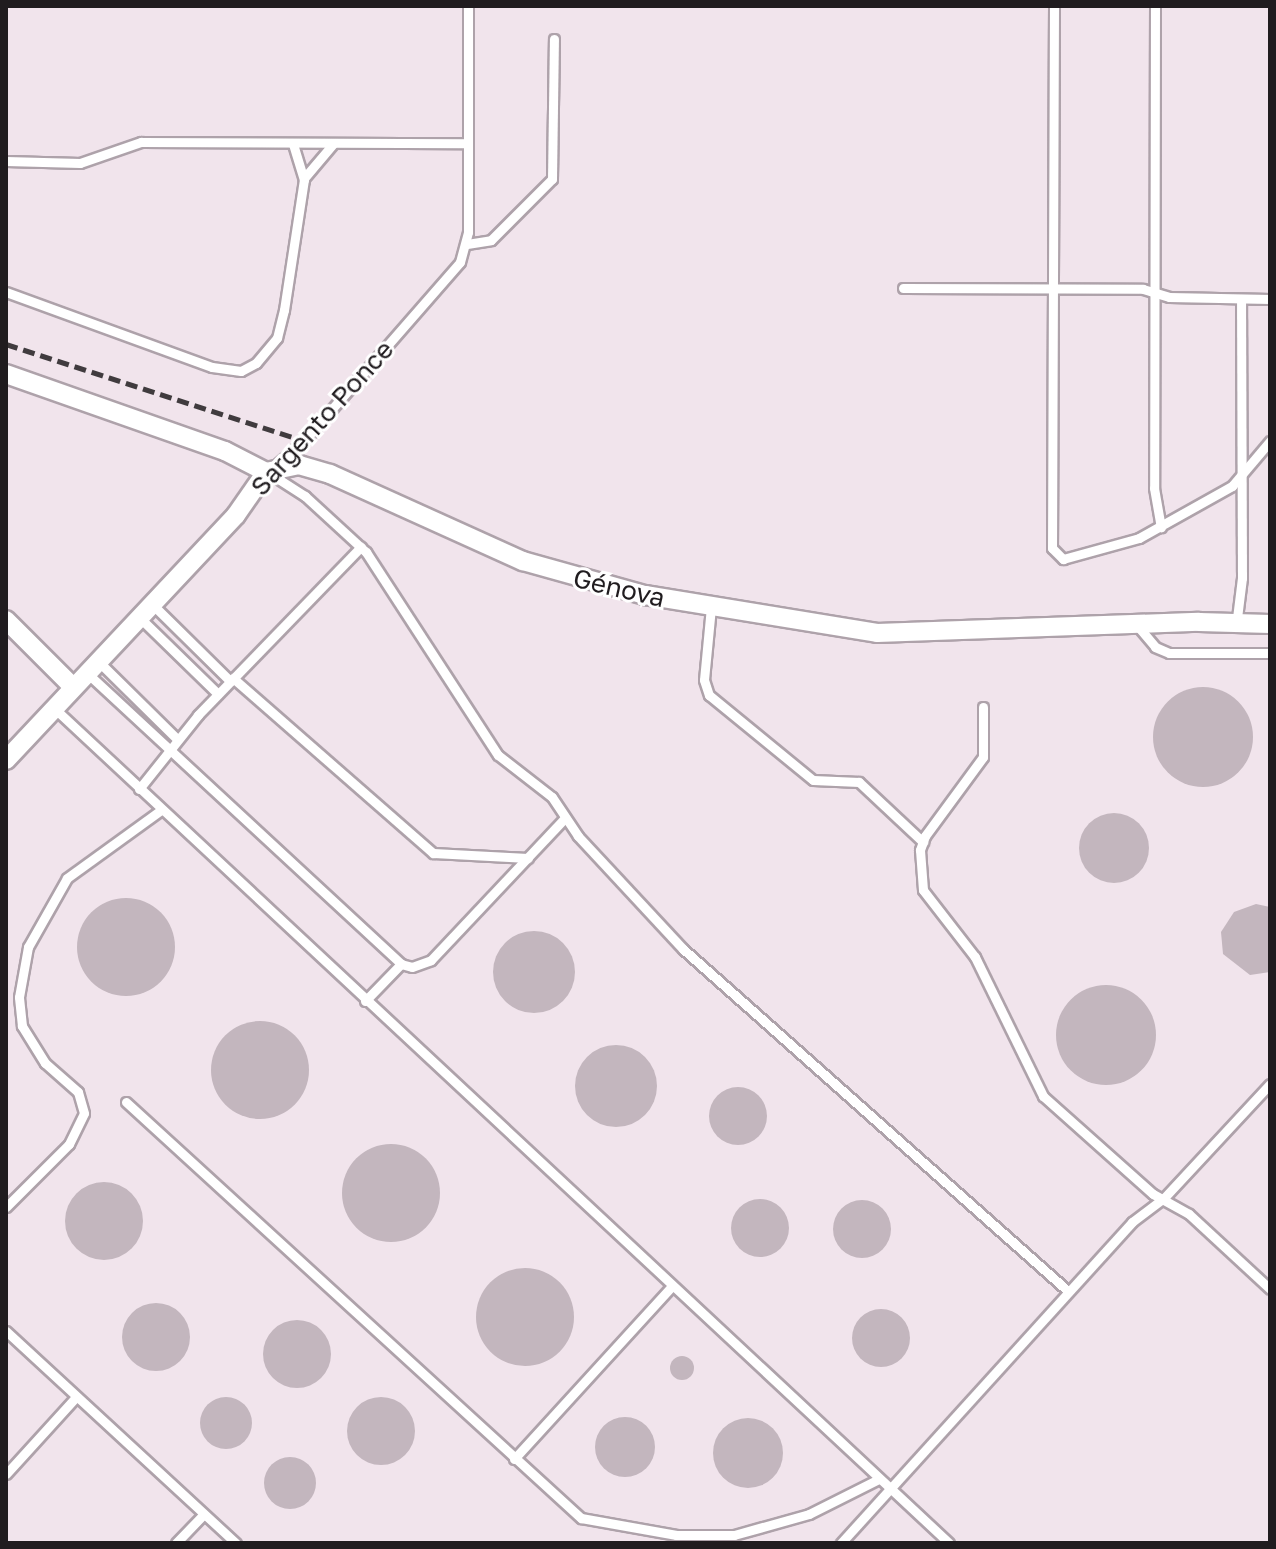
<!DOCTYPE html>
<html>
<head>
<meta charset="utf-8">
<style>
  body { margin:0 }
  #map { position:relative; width:1276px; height:1549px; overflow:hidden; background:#f1e4ec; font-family:"Golos Text",sans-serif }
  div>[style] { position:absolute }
  .building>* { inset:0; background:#c3b6be }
  .round { border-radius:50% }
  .roads { filter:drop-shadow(2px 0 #aea2aa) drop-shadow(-2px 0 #aea2aa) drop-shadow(0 2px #aea2aa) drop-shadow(0 -2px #aea2aa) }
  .service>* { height:9px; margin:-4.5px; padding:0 4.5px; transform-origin:4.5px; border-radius:4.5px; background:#fff }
  .minor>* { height:18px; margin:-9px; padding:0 9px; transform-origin:9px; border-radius:9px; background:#fff }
  .rail>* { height:5px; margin-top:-2.5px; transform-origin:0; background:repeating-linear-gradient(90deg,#403b3e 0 12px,transparent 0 18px) }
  span { translate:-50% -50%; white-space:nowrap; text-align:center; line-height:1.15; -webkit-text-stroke:6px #fff; paint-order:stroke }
  .street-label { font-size:26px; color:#201c1f }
  .frame { position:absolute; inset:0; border:8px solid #201c1f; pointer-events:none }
</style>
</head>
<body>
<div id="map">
  <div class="building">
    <div class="round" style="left:1153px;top:687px;width:100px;height:100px"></div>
    <div class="round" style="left:1079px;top:813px;width:70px;height:70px"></div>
    <div class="round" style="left:77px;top:898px;width:98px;height:98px"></div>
    <div style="clip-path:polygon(1256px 904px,1270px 907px,1270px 972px,1250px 975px,1223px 954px,1221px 932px,1234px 912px)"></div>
    <div class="round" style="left:493px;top:931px;width:82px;height:82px"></div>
    <div class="round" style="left:1056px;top:985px;width:100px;height:100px"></div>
    <div class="round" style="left:211px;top:1021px;width:98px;height:98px"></div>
    <div class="round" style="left:575px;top:1045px;width:82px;height:82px"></div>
    <div class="round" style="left:709px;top:1087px;width:58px;height:58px"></div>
    <div class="round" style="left:342px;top:1144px;width:98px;height:98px"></div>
    <div class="round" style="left:65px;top:1182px;width:78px;height:78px"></div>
    <div class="round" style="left:731px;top:1199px;width:58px;height:58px"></div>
    <div class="round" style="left:833px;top:1200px;width:58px;height:58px"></div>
    <div class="round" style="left:476px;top:1268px;width:98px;height:98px"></div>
    <div class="round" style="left:122px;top:1303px;width:68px;height:68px"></div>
    <div class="round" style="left:852px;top:1309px;width:58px;height:58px"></div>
    <div class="round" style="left:263px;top:1320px;width:68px;height:68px"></div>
    <div class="round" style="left:670px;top:1356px;width:24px;height:24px"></div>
    <div class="round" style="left:200px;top:1397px;width:52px;height:52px"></div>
    <div class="round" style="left:347px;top:1397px;width:68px;height:68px"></div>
    <div class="round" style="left:595px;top:1417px;width:60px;height:60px"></div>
    <div class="round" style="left:713px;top:1418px;width:70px;height:70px"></div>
    <div class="round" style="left:264px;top:1457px;width:52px;height:52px"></div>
  </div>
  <div class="roads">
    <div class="service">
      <div style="left:1054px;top:6px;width:542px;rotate:90.21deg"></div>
      <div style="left:1052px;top:548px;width:16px;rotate:45deg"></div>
      <div style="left:1063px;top:559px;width:79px;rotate:-15.4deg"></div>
      <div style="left:1139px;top:538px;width:107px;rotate:-29.2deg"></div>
      <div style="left:1232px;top:486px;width:59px;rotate:-49.8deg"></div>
      <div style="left:1155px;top:6px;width:482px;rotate:90.1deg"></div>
      <div style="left:1154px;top:488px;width:40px;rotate:80deg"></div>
      <div style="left:6px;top:161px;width:74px;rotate:1.5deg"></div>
      <div style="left:80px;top:163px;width:65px;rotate:-19deg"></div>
      <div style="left:141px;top:142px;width:327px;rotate:0.2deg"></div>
      <div style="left:305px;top:177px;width:43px;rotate:-49.7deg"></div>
      <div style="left:467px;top:244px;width:24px;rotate:-9deg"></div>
      <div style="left:491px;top:240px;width:86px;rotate:-45deg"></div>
      <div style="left:552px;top:179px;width:140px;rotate:-89.2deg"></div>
      <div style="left:903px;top:288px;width:240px;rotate:0.2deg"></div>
      <div style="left:1143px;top:289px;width:27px;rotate:17deg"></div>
      <div style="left:1169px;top:297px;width:101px;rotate:1.1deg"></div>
      <div style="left:6px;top:292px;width:219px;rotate:20deg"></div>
      <div style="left:212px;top:367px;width:29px;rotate:8deg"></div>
      <div style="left:241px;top:371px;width:17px;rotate:-28deg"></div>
      <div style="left:256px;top:363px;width:33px;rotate:-50deg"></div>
      <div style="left:277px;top:338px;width:29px;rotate:-76deg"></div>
      <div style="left:284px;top:310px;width:132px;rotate:-81.3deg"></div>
      <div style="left:304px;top:180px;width:38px;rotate:-107deg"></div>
      <div style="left:276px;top:465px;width:37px;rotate:-41deg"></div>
      <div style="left:304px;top:441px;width:237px;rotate:-48.9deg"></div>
      <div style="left:460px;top:262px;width:31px;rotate:-75deg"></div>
      <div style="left:468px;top:232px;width:226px;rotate:-90deg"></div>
      <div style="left:269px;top:473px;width:43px;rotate:32.6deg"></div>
      <div style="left:305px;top:496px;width:83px;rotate:42.6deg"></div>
      <div style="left:366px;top:552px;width:242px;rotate:57deg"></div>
      <div style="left:498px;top:755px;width:68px;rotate:37.9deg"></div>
      <div style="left:552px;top:797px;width:47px;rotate:56.3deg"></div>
      <div style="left:578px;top:836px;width:154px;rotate:47.1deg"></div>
      <div style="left:683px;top:949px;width:516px;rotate:41.62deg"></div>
      <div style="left:152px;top:604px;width:110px;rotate:44.6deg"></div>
      <div style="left:711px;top:607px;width:73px;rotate:95.5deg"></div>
      <div style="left:704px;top:680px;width:16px;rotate:72deg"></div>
      <div style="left:709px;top:695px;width:134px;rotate:39.3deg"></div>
      <div style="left:813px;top:780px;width:46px;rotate:2.5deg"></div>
      <div style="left:859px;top:782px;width:88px;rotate:43.2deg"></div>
      <div style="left:139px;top:617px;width:110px;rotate:44.3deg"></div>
      <div style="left:1136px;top:624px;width:30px;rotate:50deg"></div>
      <div style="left:1155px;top:647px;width:15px;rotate:23deg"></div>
      <div style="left:1169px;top:653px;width:101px"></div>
      <div style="left:1236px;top:626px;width:48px;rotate:-82.9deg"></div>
      <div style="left:1242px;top:578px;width:279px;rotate:-90.2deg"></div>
      <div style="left:98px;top:661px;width:111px;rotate:44.6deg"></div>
      <div style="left:87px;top:673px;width:428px;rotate:42.8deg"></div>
      <div style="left:401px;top:964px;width:11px;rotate:15deg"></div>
      <div style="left:412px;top:967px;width:20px;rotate:-20deg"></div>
      <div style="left:431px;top:960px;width:195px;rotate:-46.7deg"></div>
      <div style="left:233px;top:678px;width:266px;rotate:41.2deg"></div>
      <div style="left:433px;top:853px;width:95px;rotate:3deg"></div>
      <div style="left:983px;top:707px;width:50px;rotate:90deg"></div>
      <div style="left:983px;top:757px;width:98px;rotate:126.3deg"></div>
      <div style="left:925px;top:836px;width:15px;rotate:110deg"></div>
      <div style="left:920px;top:850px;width:40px;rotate:85.7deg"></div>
      <div style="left:923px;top:890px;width:85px;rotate:52.2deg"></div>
      <div style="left:975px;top:957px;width:155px;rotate:63.9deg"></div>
      <div style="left:1043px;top:1096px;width:147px;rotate:41.7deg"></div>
      <div style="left:1153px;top:1194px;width:41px;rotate:29.1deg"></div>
      <div style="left:1189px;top:1214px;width:110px;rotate:42.8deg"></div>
      <div style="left:54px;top:708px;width:1224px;rotate:43.01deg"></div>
      <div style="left:139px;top:789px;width:95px;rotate:-51.4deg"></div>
      <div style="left:198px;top:715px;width:234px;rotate:-45.9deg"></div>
      <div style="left:365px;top:1001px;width:52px;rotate:-45.8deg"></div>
      <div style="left:126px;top:1102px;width:617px;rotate:42.44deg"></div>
      <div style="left:581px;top:1518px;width:97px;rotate:10.1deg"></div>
      <div style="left:676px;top:1535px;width:58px"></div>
      <div style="left:734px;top:1535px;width:78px;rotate:-15.6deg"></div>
      <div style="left:809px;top:1514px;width:78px;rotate:-26.6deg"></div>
      <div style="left:6px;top:1207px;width:89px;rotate:-45deg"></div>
      <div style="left:69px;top:1144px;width:34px;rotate:-64deg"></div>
      <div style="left:84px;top:1113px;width:22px;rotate:-106deg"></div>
      <div style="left:78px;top:1092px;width:44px;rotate:-138.7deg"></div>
      <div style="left:45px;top:1063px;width:44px;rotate:-121.9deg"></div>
      <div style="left:22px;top:1026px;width:29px;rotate:-96deg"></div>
      <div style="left:19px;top:997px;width:51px;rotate:-79.8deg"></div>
      <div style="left:28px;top:947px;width:79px;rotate:-60.5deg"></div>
      <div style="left:67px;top:878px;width:116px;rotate:-35.9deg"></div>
      <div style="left:6px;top:1331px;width:313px;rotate:42.7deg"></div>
      <div style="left:514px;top:1459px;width:234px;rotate:-47.6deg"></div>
      <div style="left:6px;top:1474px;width:104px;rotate:-47.7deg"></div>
      <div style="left:176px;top:1543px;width:40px;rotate:-46deg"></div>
      <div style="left:841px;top:1543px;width:433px;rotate:-47.8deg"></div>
      <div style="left:1132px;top:1222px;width:39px;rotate:-37deg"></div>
      <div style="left:1163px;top:1199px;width:157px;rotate:-47.1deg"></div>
    </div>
    <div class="minor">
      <div style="left:6px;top:374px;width:232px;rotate:19.4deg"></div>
      <div style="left:225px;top:451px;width:46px;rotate:27.1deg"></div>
      <div style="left:266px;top:472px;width:34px;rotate:-12deg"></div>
      <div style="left:299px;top:465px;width:32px;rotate:16deg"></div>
      <div style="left:330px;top:474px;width:212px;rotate:24.3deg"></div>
      <div style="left:523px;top:561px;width:127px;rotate:15.6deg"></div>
      <div style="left:645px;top:595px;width:235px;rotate:9.3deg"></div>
      <div style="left:877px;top:633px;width:322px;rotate:-2deg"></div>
      <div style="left:1199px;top:622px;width:71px;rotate:1.6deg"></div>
      <div style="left:6px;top:620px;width:95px;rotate:45deg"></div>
      <div style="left:6px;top:760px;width:336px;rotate:-46.8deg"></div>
      <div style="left:236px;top:515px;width:52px;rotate:-55.1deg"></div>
    </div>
  </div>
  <div class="rail">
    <div style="left:6px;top:344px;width:313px;rotate:18deg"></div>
  </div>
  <div class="street-label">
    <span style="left:322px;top:418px;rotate:-48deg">Sargento Ponce</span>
    <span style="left:619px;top:588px;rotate:13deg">Génova</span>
  </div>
  <div class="frame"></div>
</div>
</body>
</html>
